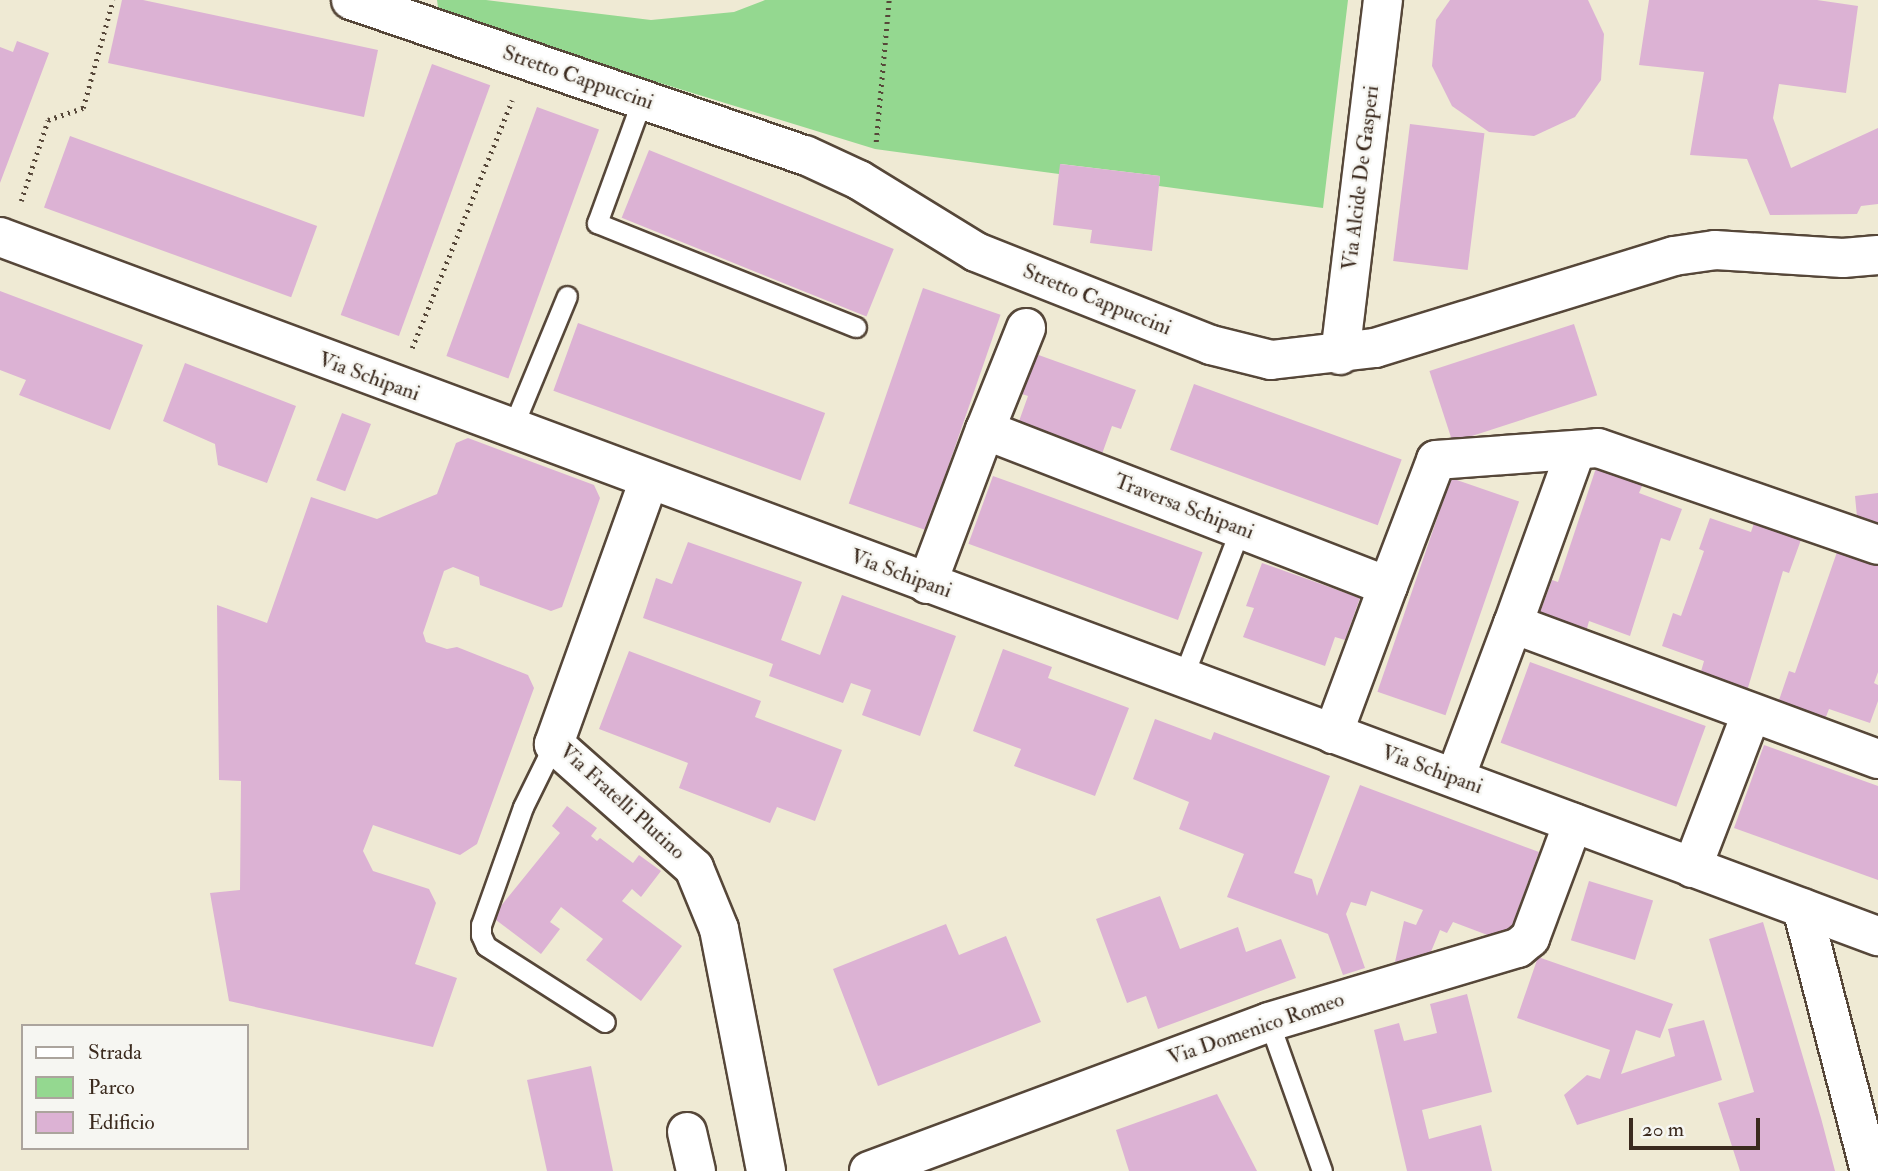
<!DOCTYPE html>
<html>
<head>
<meta charset="utf-8">
<style>
  body { margin:0 }
  #map { position:relative; width:1878px; height:1171px; overflow:hidden; background:#efead4; font-family:"IM FELL Double Pica",serif }
  div>[style] { position:absolute }
  .green>* { inset:0; background:#94d890 }
  .building>* { inset:0; background:#dcb2d4; transform-origin:0 0 }
  .path>* { height:4.5px; margin-top:-2.25px; transform-origin:0; background:repeating-linear-gradient(90deg,#564739 0 2px,transparent 0 7px) }
  .roads { filter:drop-shadow(2px 0 #564739) drop-shadow(-2px 0 #564739) drop-shadow(0 2px #564739) drop-shadow(0 -2px #564739) }
  .service>* { height:19px; margin:-9.5px; padding:0 9.5px; transform-origin:9.5px; border-radius:9.5px; background:#fff }
  .minor>* { height:38px; margin:-19px; padding:0 19px; transform-origin:19px; border-radius:19px; background:#fff }
  span { translate:-50% -50%; white-space:nowrap; text-align:center; line-height:1.15; -webkit-text-stroke:5px #f6f6f2; paint-order:stroke }
  .street-label { font-size:21px; color:#3b2a1e }
  .legend { position:absolute; left:21px; top:1024px; width:228px; height:126px; box-sizing:border-box; background:#f6f6f2; border:2px solid #aba49d; margin:0; padding:9px 12px; list-style:none; font-size:21px; color:#3b2a1e }
  .legend li { display:flex; align-items:center; gap:14px; height:35px }
  .legend b { width:35px; border:2px solid #aba49d }
  .scale { position:absolute; left:1629px; top:1118px; width:131px; height:32px; box-sizing:border-box; border:4px solid #3b2a1e; border-top:0; padding-left:9px; font-size:21px; line-height:24px; white-space:nowrap; color:#3b2a1e; -webkit-text-stroke:5px #f6f6f2; paint-order:stroke }
</style>
</head>
<body>
<div id="map">
  <div class="green">
    <div style="clip-path:polygon(437px 0,486px 0,651px 20px,734px 12px,765px 0,1348px 0,1323px 208px,1159px 186px,1160px 176px,1061px 164px,1059px 174px,875px 149px,439px 15px)"></div>
  </div>
  <div class="building">
    <div style="clip-path:polygon(122px 0,143px 0,378px 50px,364px 117px,108px 63px)"></div>
    <div style="clip-path:polygon(1450px 0,1588px 0,1604px 34px,1601px 80px,1575px 117px,1534px 136px,1489px 132px,1452px 106px,1432px 66px,1436px 20px)"></div>
    <div style="clip-path:polygon(1649px 0,1817px 0,1858px 6px,1846px 93px,1779px 84px,1773px 118px,1791px 168px,1878px 128px,1878px 204px,1861px 206px,1857px 214px,1770px 215px,1747px 159px,1690px 155px,1704px 72px,1639px 65px)"></div>
    <div style="clip-path:polygon(17px 41px,49px 53px,0 183px,0 47px,13px 52px)"></div>
    <div style="left:432px;top:64px;width:62px;height:267px;rotate:20deg"></div>
    <div style="left:537px;top:107px;width:66px;height:265px;rotate:20deg"></div>
    <div style="left:1410px;top:124px;width:75px;height:138px;rotate:7deg"></div>
    <div style="left:70px;top:136px;width:263px;height:76px;rotate:20deg"></div>
    <div style="left:649px;top:150px;width:264px;height:73px;rotate:22deg"></div>
    <div style="clip-path:polygon(1060px 164px,1160px 176px,1152px 251px,1090px 243px,1092px 230px,1053px 225px)"></div>
    <div style="left:923px;top:288px;width:82px;height:228px;rotate:19deg"></div>
    <div style="clip-path:polygon(0 291px,143px 345px,110px 430px,19px 395px,26px 380px,0 370px)"></div>
    <div style="left:578px;top:323px;width:263px;height:72px;rotate:20deg"></div>
    <div style="left:1574px;top:324px;width:75px;height:152px;rotate:72deg"></div>
    <div style="clip-path:polygon(1033px 353px,1136px 390px,1121px 429px,1112px 426px,1102px 454px,1018px 424px,1028px 396px,1019px 393px)"></div>
    <div style="clip-path:polygon(185px 363px,296px 406px,267px 483px,218px 465px,215px 444px,163px 421px)"></div>
    <div style="left:1194px;top:384px;width:221px;height:70px;rotate:20deg"></div>
    <div style="left:342px;top:413px;width:31px;height:72px;rotate:21deg"></div>
    <div style="clip-path:polygon(468px 438px,594px 485px,600px 498px,562px 607px,551px 611px,480px 585px,479px 577px,453px 567px,444px 571px,423px 633px,426px 642px,447px 649px,457px 647px,528px 675px,534px 688px,477px 844px,460px 855px,373px 825px,363px 851px,373px 871px,429px 889px,436px 903px,415px 964px,457px 978px,433px 1047px,229px 1001px,210px 893px,240px 890px,241px 781px,219px 780px,217px 605px,267px 623px,311px 497px,377px 519px,437px 494px,456px 443px)"></div>
    <div style="clip-path:polygon(1598px 462px,1645px 479px,1639px 493px,1682px 509px,1670px 541px,1661px 538px,1630px 636px,1589px 621px,1586px 632px,1539px 615px,1552px 580px,1558px 582px)"></div>
    <div style="left:993px;top:476px;width:223px;height:72px;rotate:20deg"></div>
    <div style="left:1451px;top:478px;width:72px;height:226px;rotate:19deg"></div>
    <div style="clip-path:polygon(1878px 493px,1878px 534px,1858px 527px,1855px 496px)"></div>
    <div style="clip-path:polygon(1710px 518px,1751px 532px,1755px 520px,1802px 537px,1789px 573px,1783px 571px,1747px 691px,1700px 675px,1704px 661px,1662px 646px,1673px 613px,1681px 616px,1704px 551px,1699px 549px)"></div>
    <div style="clip-path:polygon(688px 542px,802px 582px,781px 640px,820px 655px,842px 595px,956px 636px,920px 736px,862px 715px,871px 690px,851px 683px,843px 703px,769px 676px,773px 664px,643px 618px,656px 578px,672px 584px)"></div>
    <div style="clip-path:polygon(1837px 552px,1878px 566px,1878px 672px,1874px 683px,1878px 685px,1878px 701px,1870px 723px,1829px 709px,1824px 722px,1777px 706px,1789px 671px,1795px 673px)"></div>
    <div style="clip-path:polygon(1262px 563px,1360px 598px,1345px 640px,1335px 637px,1325px 666px,1243px 637px,1254px 608px,1246px 606px)"></div>
    <div style="clip-path:polygon(1003px 649px,1052px 667px,1048px 678px,1129px 708px,1095px 796px,1014px 766px,1021px 749px,973px 731px)"></div>
    <div style="clip-path:polygon(629px 651px,761px 701px,755px 717px,842px 750px,815px 821px,777px 807px,770px 823px,679px 788px,688px 763px,599px 729px)"></div>
    <div style="left:1530px;top:662px;width:187px;height:86px;rotate:20deg"></div>
    <div style="clip-path:polygon(1155px 719px,1211px 740px,1214px 732px,1330px 776px,1294px 873px,1312px 879px,1317px 896px,1360px 785px,1539px 852px,1506px 942px,1453px 922px,1447px 933px,1440px 930px,1430px 954px,1395px 962px,1404px 921px,1416px 925px,1423px 910px,1371px 891px,1366px 906px,1351px 902px,1346px 914px,1365px 968px,1343px 975px,1328px 934px,1227px 897px,1244px 854px,1179px 829px,1189px 802px,1133px 779px)"></div>
    <div style="clip-path:polygon(1764px 745px,1878px 786px,1878px 880px,1734px 828px)"></div>
    <div style="clip-path:polygon(567px 806px,597px 828px,591px 836px,597px 841px,600px 838px,633px 863px,639px 855px,661px 871px,641px 897px,632px 889px,622px 901px,682px 946px,641px 1001px,586px 960px,603px 939px,561px 907px,550px 922px,560px 929px,541px 954px,492px 917px,560px 833px,552px 826px)"></div>
    <div style="left:1589px;top:881px;width:67px;height:62px;rotate:17deg"></div>
    <div style="clip-path:polygon(1160px 896px,1180px 949px,1238px 927px,1246px 952px,1281px 939px,1296px 978px,1158px 1029px,1146px 996px,1127px 1003px,1096px 919px)"></div>
    <div style="clip-path:polygon(1763px 922px,1821px 1118px,1835px 1171px,1740px 1171px,1718px 1103px,1754px 1092px,1709px 939px)"></div>
    <div style="clip-path:polygon(946px 924px,959px 955px,1006px 936px,1041px 1022px,878px 1086px,833px 969px)"></div>
    <div style="clip-path:polygon(1538px 957px,1673px 1004px,1660px 1038px,1636px 1030px,1621px 1074px,1675px 1056px,1668px 1029px,1704px 1020px,1722px 1080px,1577px 1125px,1564px 1095px,1587px 1075px,1600px 1079px,1610px 1050px,1517px 1018px)"></div>
    <div style="clip-path:polygon(1467px 994px,1492px 1092px,1422px 1110px,1429px 1139px,1481px 1125px,1492px 1171px,1407px 1171px,1374px 1030px,1399px 1023px,1404px 1041px,1437px 1033px,1430px 1004px)"></div>
    <div style="clip-path:polygon(591px 1066px,613px 1171px,547px 1171px,527px 1080px)"></div>
    <div style="clip-path:polygon(1217px 1094px,1257px 1171px,1129px 1171px,1116px 1130px)"></div>
  </div>
  <div class="path">
    <div style="left:876px;top:142px;width:143px;rotate:-84.8deg"></div>
    <div style="left:21px;top:201px;width:85px;rotate:-71.6deg"></div>
    <div style="left:48px;top:120px;width:37px;rotate:-19deg"></div>
    <div style="left:83px;top:108px;width:112px;rotate:-74.5deg"></div>
    <div style="left:412px;top:348px;width:267px;rotate:-68deg"></div>
  </div>
  <div class="roads">
    <div class="service">
      <div style="left:642px;top:100px;width:131px;rotate:110.1deg"></div>
      <div style="left:597px;top:223px;width:279px;rotate:21.9deg"></div>
      <div style="left:511px;top:431px;width:146px;rotate:-67.5deg"></div>
      <div style="left:1183px;top:677px;width:159px;rotate:-68.9deg"></div>
      <div style="left:554px;top:744px;width:70px;rotate:116.2deg"></div>
      <div style="left:523px;top:807px;width:125px;rotate:109.6deg"></div>
      <div style="left:481px;top:925px;width:10px;rotate:90deg"></div>
      <div style="left:481px;top:935px;width:12px;rotate:66deg"></div>
      <div style="left:486px;top:946px;width:141px;rotate:32.6deg"></div>
      <div style="left:1269px;top:1022px;width:158px;rotate:70.4deg"></div>
    </div>
    <div class="minor">
      <div style="left:351px;top:0;width:480px;rotate:18.9deg"></div>
      <div style="left:805px;top:155px;width:60px;rotate:24.8deg"></div>
      <div style="left:859px;top:180px;width:137px;rotate:31.6deg"></div>
      <div style="left:976px;top:252px;width:253px;rotate:21.6deg"></div>
      <div style="left:1211px;top:345px;width:62px;rotate:14deg"></div>
      <div style="left:1271px;top:360px;width:105px;rotate:-6.6deg"></div>
      <div style="left:1375px;top:348px;width:313px;rotate:-17.1deg"></div>
      <div style="left:1674px;top:256px;width:41px;rotate:-8.3deg"></div>
      <div style="left:1715px;top:250px;width:128px;rotate:3.6deg"></div>
      <div style="left:1843px;top:258px;width:35px;rotate:-5deg"></div>
      <div style="left:0;top:237px;width:2004px;rotate:20.42deg"></div>
      <div style="left:1340px;top:355px;width:358px;rotate:-83.1deg"></div>
      <div style="left:985px;top:430px;width:110px;rotate:-68.1deg"></div>
      <div style="left:649px;top:480px;width:281px;rotate:109.8deg"></div>
      <div style="left:554px;top:744px;width:187px;rotate:41.5deg"></div>
      <div style="left:694px;top:868px;width:66px;rotate:67.7deg"></div>
      <div style="left:719px;top:929px;width:247px;rotate:79deg"></div>
      <div style="left:927px;top:584px;width:165px;rotate:-69.4deg"></div>
      <div style="left:985px;top:430px;width:432px;rotate:21.2deg"></div>
      <div style="left:1388px;top:586px;width:158px;rotate:110.4deg"></div>
      <div style="left:1388px;top:586px;width:135px;rotate:-69.1deg"></div>
      <div style="left:1436px;top:460px;width:162px;rotate:-4.2deg"></div>
      <div style="left:1598px;top:448px;width:296px;rotate:19.1deg"></div>
      <div style="left:1513px;top:624px;width:185px;rotate:-70.1deg"></div>
      <div style="left:1455px;top:778px;width:165px;rotate:-69.4deg"></div>
      <div style="left:1513px;top:624px;width:389px;rotate:20.3deg"></div>
      <div style="left:1692px;top:868px;width:165px;rotate:-69deg"></div>
      <div style="left:1802px;top:908px;width:272px;rotate:75.5deg"></div>
      <div style="left:687px;top:1132px;width:40px;rotate:77deg"></div>
      <div style="left:869px;top:1171px;width:427px;rotate:-20.4deg"></div>
      <div style="left:1269px;top:1022px;width:260px;rotate:-16.6deg"></div>
      <div style="left:1518px;top:948px;width:16px;rotate:-40deg"></div>
      <div style="left:1530px;top:938px;width:123px;rotate:-69.5deg"></div>
    </div>
  </div>
  <div class="street-label">
    <span style="left:578px;top:78px;rotate:19deg">Stretto Cappuccini</span>
    <span style="left:1361px;top:178px;rotate:-83deg">Via Alcide De Gasperi</span>
    <span style="left:1097px;top:300px;rotate:22deg">Stretto Cappuccini</span>
    <span style="left:369px;top:377px;rotate:20deg">Via Schipani</span>
    <span style="left:1184px;top:507px;rotate:21deg">Traversa Schipani</span>
    <span style="left:901px;top:574px;rotate:20deg">Via Schipani</span>
    <span style="left:1432px;top:770px;rotate:20deg">Via Schipani</span>
    <span style="left:622px;top:802px;rotate:42deg">Via Fratelli Plutino</span>
    <span style="left:1256px;top:1029px;rotate:-19deg">Via Domenico Romeo</span>
  </div>
  <ul class="legend">
  <li><b style="height:9px;background:#fff"></b>Strada</li>
  <li><b style="height:19px;background:#94d890"></b>Parco</li>
  <li><b style="height:19px;background:#dcb2d4"></b>Edificio</li>
  </ul>
  <div class="scale">20 m</div>
</div>
</body>
</html>
